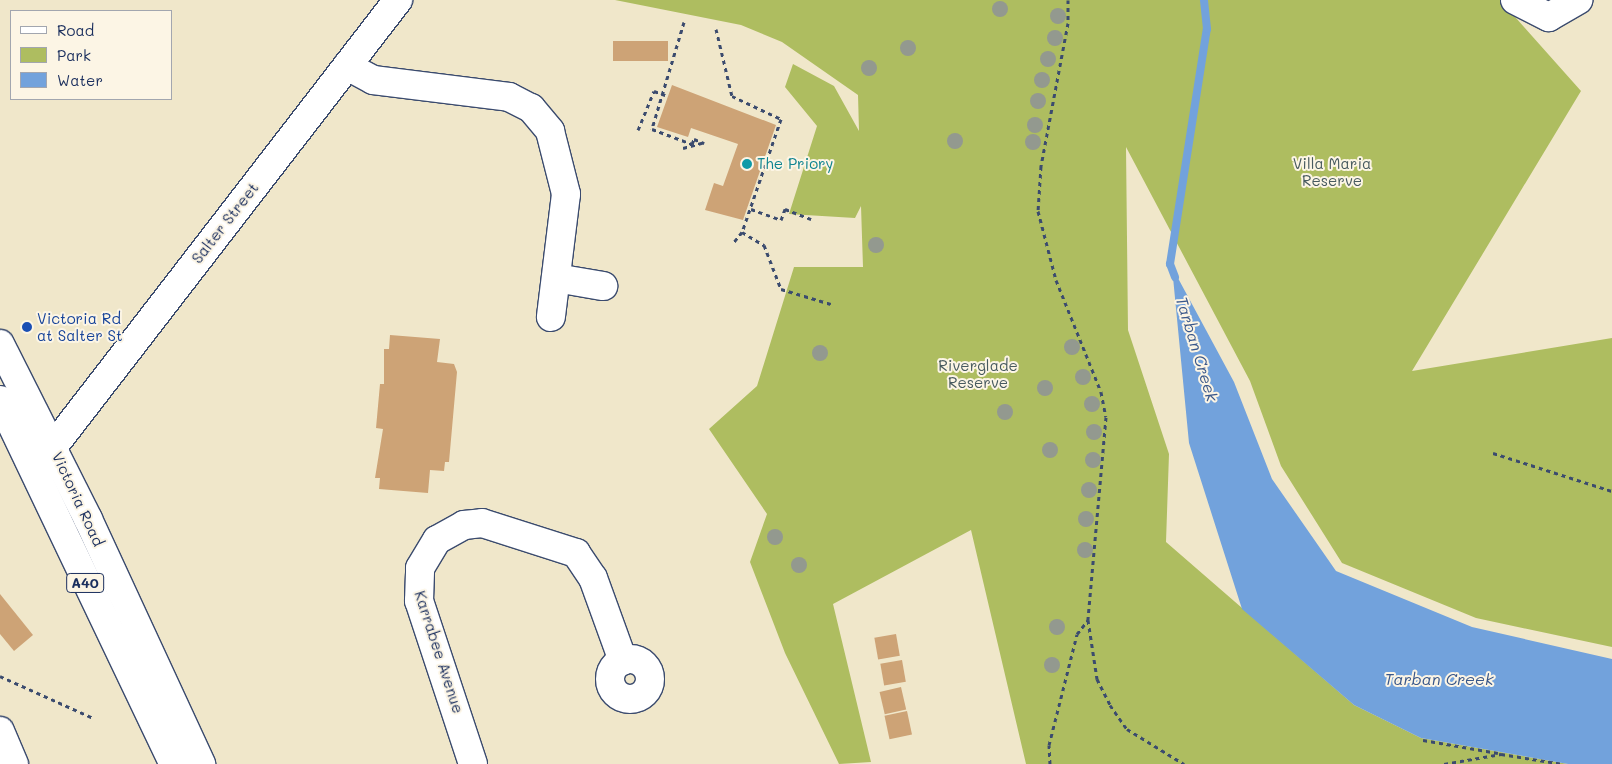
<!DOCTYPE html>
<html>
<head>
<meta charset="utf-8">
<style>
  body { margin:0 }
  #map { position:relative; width:1612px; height:764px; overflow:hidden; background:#f0e7ca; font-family:Mali,sans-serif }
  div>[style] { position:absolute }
  .green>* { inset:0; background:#aebd60 }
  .water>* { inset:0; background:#72a2dc }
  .stream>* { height:8px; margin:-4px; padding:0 4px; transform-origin:4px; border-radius:4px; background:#72a2dc }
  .building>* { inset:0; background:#cda376; transform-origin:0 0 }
  .path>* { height:3px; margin-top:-1.5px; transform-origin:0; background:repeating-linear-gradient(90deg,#3b4b6e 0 4px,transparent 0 8px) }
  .roads { filter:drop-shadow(1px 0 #3b4b6e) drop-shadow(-1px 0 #3b4b6e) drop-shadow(0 1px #3b4b6e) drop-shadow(0 -1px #3b4b6e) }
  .minor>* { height:28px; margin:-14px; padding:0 14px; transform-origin:14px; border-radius:14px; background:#fff }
  .minor>.ring { margin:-14px; padding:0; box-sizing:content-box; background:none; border:28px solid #fff; border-radius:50% }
  .highway>* { height:28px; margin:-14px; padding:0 14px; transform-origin:14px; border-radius:14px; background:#fff }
  .trees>* { width:16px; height:16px; margin:-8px; border-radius:50%; background:#93998f }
  .dots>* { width:14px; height:14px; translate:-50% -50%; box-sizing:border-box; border:2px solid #fcf5e5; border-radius:50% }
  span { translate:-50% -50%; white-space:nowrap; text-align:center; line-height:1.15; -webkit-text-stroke:4px #fcf5e5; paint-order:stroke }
  .shield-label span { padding:1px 4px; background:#fcf5e5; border:1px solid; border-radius:4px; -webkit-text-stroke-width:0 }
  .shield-label { font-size:14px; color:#1b2f5e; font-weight:700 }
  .park-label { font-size:15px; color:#475a5f }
  .culture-label { font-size:15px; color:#0d838f }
  .left { translate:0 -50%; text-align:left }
  .street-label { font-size:15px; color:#1b2f5e }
  .transit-label { font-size:15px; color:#164399 }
  .water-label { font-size:16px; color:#39578a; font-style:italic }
  .legend { position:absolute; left:10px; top:10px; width:162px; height:90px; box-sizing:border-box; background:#fcf5e5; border:1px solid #a2a6af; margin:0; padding:6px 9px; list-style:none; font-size:15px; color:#1b2f5e }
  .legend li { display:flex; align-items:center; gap:10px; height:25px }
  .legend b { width:25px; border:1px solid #a2a6af }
</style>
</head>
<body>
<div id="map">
  <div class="green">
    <div style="clip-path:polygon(615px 0,1500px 0,1581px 91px,1412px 371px,1612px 338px,1612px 647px,1476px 618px,1342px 563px,1281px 466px,1250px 381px,1126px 147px,1128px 330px,1169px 454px,1166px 542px,1354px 705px,1421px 738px,1568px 764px,1026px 764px,971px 530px,833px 604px,871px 762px,839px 764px,785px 653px,750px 562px,767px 514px,709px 429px,757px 386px,794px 267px,863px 267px,861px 206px,855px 218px,789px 214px,817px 126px,785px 87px,793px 64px,834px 86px,859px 131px,858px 95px,782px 42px,741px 25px)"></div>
  </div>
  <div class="water">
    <div style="clip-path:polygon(1172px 267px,1234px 382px,1272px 479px,1336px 571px,1472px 627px,1612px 659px,1612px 764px,1568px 764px,1421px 738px,1354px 705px,1242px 609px,1189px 443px)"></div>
  </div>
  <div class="stream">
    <div style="left:1175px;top:277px;width:14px;rotate:-111deg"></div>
    <div style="left:1170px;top:264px;width:238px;rotate:-81.1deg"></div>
    <div style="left:1207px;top:29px;width:29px;rotate:-96deg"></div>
  </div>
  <div class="building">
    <div style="left:613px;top:41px;width:55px;height:20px"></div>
    <div style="clip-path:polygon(672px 85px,776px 125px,743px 220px,705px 210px,714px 183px,723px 186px,738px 144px,691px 128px,688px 137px,657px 127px)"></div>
    <div style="clip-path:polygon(390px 335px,440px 339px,437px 362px,454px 364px,457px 372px,449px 462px,445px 462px,444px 471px,430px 470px,428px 493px,379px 489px,380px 478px,375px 478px,383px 429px,376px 428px,380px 384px,384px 384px,384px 349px,389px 349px)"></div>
    <div style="clip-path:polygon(0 594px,33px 635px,14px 651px,0 634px)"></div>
    <div style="left:896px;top:634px;width:22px;height:22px;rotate:80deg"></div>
    <div style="left:902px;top:660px;width:22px;height:22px;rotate:80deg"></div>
    <div style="left:901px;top:687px;width:23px;height:22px;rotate:77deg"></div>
    <div style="left:907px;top:711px;width:24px;height:23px;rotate:78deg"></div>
  </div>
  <div class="path">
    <div style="left:1068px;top:0;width:23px;rotate:90deg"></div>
    <div style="left:1068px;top:23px;width:146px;rotate:100.7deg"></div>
    <div style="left:1041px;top:166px;width:45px;rotate:93.8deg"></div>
    <div style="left:1038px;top:211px;width:71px;rotate:75.4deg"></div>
    <div style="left:1056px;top:280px;width:121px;rotate:68.1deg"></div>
    <div style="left:1101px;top:392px;width:25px;rotate:79deg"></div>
    <div style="left:1106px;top:417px;width:204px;rotate:95.1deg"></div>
    <div style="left:1088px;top:620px;width:60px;rotate:81.3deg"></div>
    <div style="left:1097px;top:679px;width:29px;rotate:63deg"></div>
    <div style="left:1110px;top:705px;width:29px;rotate:55deg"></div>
    <div style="left:1127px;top:729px;width:67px;rotate:31.6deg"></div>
    <div style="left:684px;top:22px;width:112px;rotate:106.7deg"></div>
    <div style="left:652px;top:129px;width:43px;rotate:20.6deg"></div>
    <div style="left:692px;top:144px;width:5px;rotate:-68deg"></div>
    <div style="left:694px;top:139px;width:11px;rotate:22deg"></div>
    <div style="left:716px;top:29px;width:69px;rotate:76.6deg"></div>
    <div style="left:732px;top:96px;width:54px;rotate:25.1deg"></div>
    <div style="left:781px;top:119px;width:120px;rotate:109deg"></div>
    <div style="left:742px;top:232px;width:13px;rotate:129deg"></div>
    <div style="left:638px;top:130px;width:42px;rotate:-67.7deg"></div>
    <div style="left:654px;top:91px;width:12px;rotate:20deg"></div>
    <div style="left:683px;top:148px;width:20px;rotate:-15deg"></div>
    <div style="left:751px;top:209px;width:32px;rotate:20deg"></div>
    <div style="left:781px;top:220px;width:12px;rotate:-70deg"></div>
    <div style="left:785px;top:209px;width:28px;rotate:21deg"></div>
    <div style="left:742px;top:232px;width:26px;rotate:31deg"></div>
    <div style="left:764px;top:245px;width:47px;rotate:68.9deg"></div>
    <div style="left:781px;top:289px;width:52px;rotate:16.7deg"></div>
    <div style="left:1493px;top:453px;width:125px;rotate:17.7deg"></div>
    <div style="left:0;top:676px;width:102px;rotate:24.3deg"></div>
    <div style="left:1423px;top:740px;width:76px;rotate:9.8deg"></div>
    <div style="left:1050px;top:764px;width:19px;rotate:-93deg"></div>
    <div style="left:1049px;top:745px;width:114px;rotate:-75.8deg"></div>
    <div style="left:1077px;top:634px;width:18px;rotate:-52deg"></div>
    <div style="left:1444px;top:764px;width:58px;rotate:-10deg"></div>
    <div style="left:1501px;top:754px;width:63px;rotate:9.2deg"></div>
  </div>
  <div class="roads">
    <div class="minor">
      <div style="left:1515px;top:0;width:38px;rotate:27deg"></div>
      <div style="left:1549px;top:17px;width:34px;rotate:-30deg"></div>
      <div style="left:347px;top:66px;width:30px;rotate:28deg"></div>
      <div style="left:373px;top:80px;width:137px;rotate:7.1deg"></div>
      <div style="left:509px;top:97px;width:25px;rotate:27deg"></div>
      <div style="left:531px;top:108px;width:30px;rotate:50deg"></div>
      <div style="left:550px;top:131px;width:65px;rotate:75.7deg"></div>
      <div style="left:566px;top:194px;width:124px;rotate:97deg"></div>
      <div style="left:556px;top:278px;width:48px;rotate:9.7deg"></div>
      <div style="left:53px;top:447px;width:565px;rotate:-52.34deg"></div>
      <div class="ring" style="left:610px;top:659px;width:12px;height:12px"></div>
      <div style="left:0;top:731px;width:36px;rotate:67deg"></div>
      <div style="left:473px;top:764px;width:172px;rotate:-108.3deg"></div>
      <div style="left:419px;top:601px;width:33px;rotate:-88deg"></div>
      <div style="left:420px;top:568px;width:33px;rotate:-59deg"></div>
      <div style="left:437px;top:540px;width:31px;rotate:-29deg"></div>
      <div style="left:464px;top:525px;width:18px;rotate:-6deg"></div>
      <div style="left:482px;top:523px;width:99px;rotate:17.7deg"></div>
      <div style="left:576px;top:553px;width:30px;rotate:56deg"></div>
      <div style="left:593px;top:578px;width:88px;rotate:70.1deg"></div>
    </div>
    <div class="highway">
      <div style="left:0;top:344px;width:196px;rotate:63.3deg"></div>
      <div style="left:88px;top:519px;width:270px;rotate:65.2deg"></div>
      <div style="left:0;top:400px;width:403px;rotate:64.5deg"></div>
    </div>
  </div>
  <div class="trees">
    <div style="left:1000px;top:9px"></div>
    <div style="left:1058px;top:16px"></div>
    <div style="left:1055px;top:38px"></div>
    <div style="left:908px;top:48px"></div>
    <div style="left:1048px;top:59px"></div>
    <div style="left:869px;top:68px"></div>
    <div style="left:1042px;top:80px"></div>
    <div style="left:1038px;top:101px"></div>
    <div style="left:1035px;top:125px"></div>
    <div style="left:955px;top:141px"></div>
    <div style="left:1033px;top:142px"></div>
    <div style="left:876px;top:245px"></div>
    <div style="left:1072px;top:347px"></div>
    <div style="left:820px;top:353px"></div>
    <div style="left:1083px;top:377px"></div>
    <div style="left:1045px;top:388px"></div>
    <div style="left:1092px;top:404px"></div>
    <div style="left:1005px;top:412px"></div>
    <div style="left:1094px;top:432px"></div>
    <div style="left:1050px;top:450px"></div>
    <div style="left:1093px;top:460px"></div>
    <div style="left:1089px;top:490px"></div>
    <div style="left:1086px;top:519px"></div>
    <div style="left:775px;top:537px"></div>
    <div style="left:1085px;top:550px"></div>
    <div style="left:799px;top:565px"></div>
    <div style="left:1057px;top:627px"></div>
    <div style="left:1052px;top:665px"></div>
  </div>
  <div class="dots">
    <div style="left:747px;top:164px;background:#0f9aa8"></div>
    <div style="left:27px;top:327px;background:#1a4fb4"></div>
  </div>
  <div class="shield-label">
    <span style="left:85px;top:583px">A40</span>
  </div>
  <div class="park-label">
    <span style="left:1332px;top:172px">Villa Maria<br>Reserve</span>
    <span style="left:978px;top:374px">Riverglade<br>Reserve</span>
  </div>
  <div class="culture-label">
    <span class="left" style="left:757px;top:164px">The Priory</span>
  </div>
  <div class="street-label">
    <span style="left:225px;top:223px;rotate:-52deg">Salter Street</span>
    <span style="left:78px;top:499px;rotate:65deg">Victoria Road</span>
    <span style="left:439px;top:652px;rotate:72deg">Karrabee Avenue</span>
  </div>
  <div class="transit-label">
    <span class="left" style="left:37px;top:327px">Victoria Rd<br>at Salter St</span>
  </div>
  <div class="water-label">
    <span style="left:1197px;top:349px;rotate:73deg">Tarban Creek</span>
    <span style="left:1439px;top:679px">Tarban Creek</span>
  </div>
  <ul class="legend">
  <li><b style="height:6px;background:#fff"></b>Road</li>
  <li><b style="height:14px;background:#aebd60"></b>Park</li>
  <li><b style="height:14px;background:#72a2dc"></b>Water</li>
  </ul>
</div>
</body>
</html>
